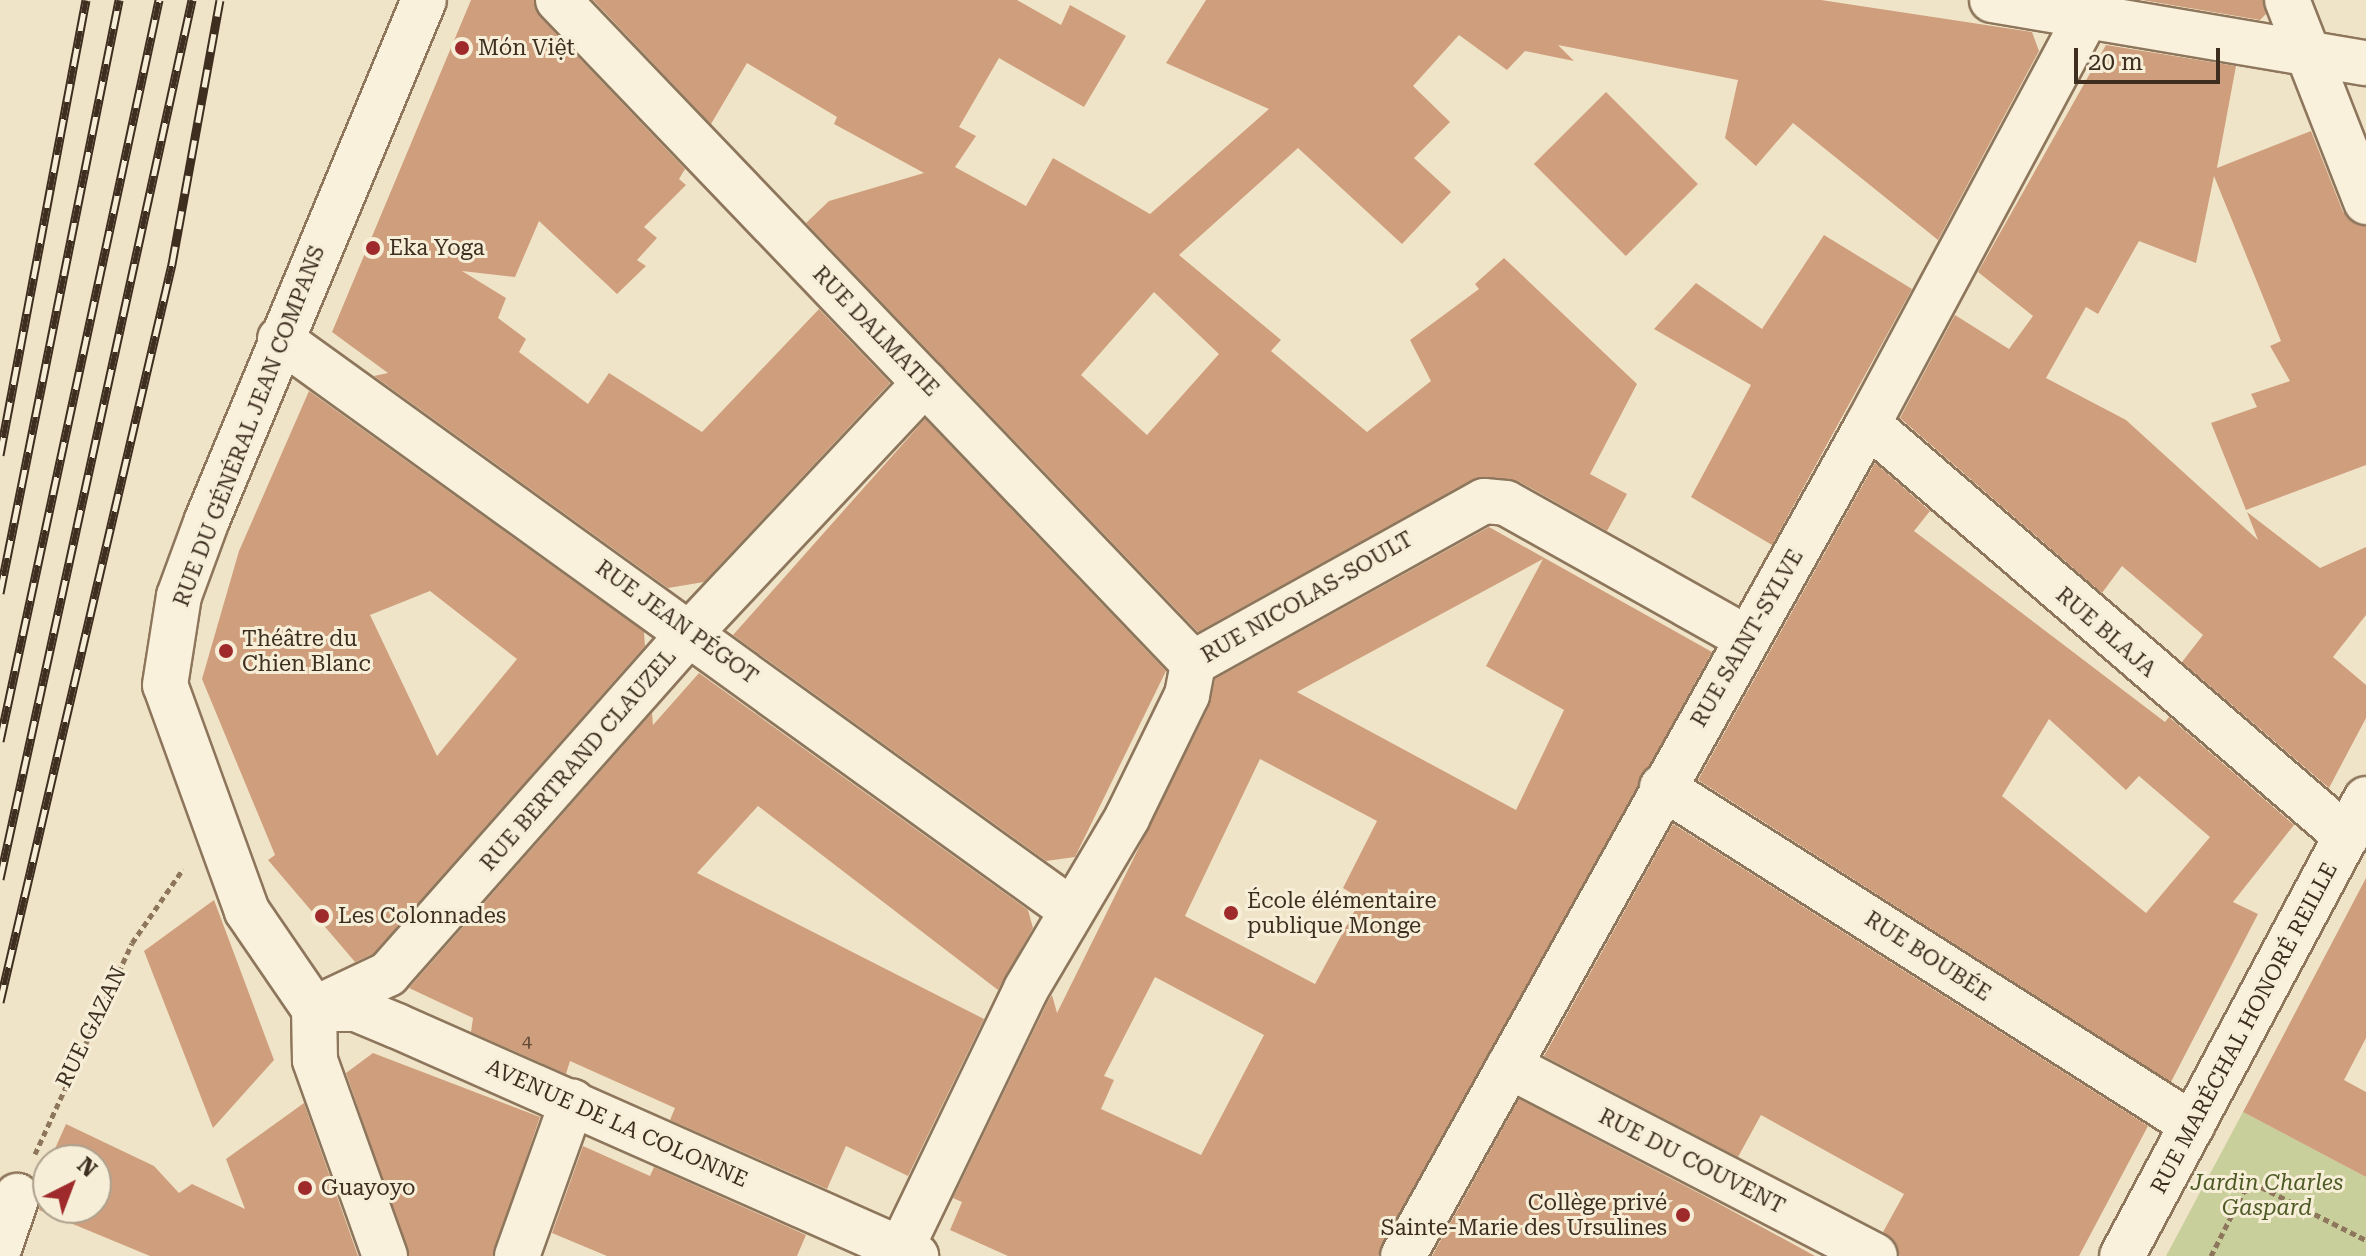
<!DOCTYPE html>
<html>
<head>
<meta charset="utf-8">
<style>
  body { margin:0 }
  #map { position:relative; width:2366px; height:1256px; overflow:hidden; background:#f0e4c8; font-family:"Roboto Serif",serif }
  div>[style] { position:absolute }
  .green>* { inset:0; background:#c9cf9b }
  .building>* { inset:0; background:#cf9f7d; transform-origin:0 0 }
  .path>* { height:5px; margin-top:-2.5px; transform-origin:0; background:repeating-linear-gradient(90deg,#8d765c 0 6px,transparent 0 10px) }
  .roads { filter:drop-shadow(2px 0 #8d765c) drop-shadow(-2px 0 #8d765c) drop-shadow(0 2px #8d765c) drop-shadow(0 -2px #8d765c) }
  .minor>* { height:44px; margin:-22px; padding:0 22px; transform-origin:22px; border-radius:22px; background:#faf1dc }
  .rail>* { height:9px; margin-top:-4.5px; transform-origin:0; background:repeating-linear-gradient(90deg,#f7eed8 0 18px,#3d2e20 0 36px); box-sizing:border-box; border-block:2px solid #3d2e20 }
  .dots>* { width:22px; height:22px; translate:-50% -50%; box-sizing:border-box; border:4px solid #f7eed8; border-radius:50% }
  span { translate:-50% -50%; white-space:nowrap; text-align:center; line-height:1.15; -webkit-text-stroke:6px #f7eed8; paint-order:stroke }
  .number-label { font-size:18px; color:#624a37 }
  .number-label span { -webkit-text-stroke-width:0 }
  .poi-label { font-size:22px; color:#3d2e20 }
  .left { translate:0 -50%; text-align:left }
  .right { translate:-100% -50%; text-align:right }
  .street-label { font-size:22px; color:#3d2e20 }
  .park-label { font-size:22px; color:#4d5a26; font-style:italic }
  .north { position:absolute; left:32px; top:1144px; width:80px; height:80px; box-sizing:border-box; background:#f7eed8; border:2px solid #ada18e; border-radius:50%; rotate:42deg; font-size:22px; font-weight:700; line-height:32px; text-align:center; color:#3d2e20 }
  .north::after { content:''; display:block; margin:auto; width:28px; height:36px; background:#9e2a2b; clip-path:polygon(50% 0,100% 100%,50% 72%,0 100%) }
  .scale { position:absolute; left:2074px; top:48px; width:146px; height:36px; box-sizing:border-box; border:4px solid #3d2e20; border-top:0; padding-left:10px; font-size:24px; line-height:28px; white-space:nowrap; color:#3d2e20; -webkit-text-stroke:6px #f7eed8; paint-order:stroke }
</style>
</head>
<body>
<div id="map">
  <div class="green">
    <div style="clip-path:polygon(2243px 1112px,2366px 1177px,2366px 1256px,2166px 1256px)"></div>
  </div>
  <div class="building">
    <div style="clip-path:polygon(471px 0,534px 0,540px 17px,685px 169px,679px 179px,686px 185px,644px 227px,657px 238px,637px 260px,646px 266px,617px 294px,539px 221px,515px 277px,462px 271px,506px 298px,498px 318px,526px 339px,519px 352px,588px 404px,609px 373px,702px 432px,819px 309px,890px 383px,704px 582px,668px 588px,374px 376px,388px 373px,332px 332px)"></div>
    <div style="clip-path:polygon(evenodd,593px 0,1017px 0,1061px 25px,1070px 5px,1126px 36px,1084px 107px,999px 58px,959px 127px,976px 136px,955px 167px,1026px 206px,1053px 158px,1150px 214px,1269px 109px,1166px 63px,1206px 0,1821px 0,2032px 32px,2039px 51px,1938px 240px,1793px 123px,1756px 166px,1725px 138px,1738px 80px,1558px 45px,1574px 61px,1525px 51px,1507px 70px,1459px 35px,1413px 86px,1450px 122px,1414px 158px,1451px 192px,1402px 244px,1298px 148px,1179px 255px,1281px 340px,1271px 351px,1367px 432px,1431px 381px,1410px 340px,1479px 289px,1475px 284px,1504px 258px,1637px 384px,1590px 474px,1627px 494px,1607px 531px,1518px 481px,1473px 479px,1198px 632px,806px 223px,829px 201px,924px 173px,834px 124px,837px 117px,747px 63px,711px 124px,593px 0,1154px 292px,1219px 354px,1147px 435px,1081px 375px,1154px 292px)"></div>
    <div style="clip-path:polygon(2142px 0,2263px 0,2266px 14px,2260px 20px)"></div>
    <div style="clip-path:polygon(2106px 45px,2236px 66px,2217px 168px,2311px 131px,2343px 212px,2366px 226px,2366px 465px,2246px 510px,2211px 423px,2257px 407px,2251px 394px,2290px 381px,2270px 346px,2281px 341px,2214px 176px,2196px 263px,2139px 241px,2098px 314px,2086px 307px,2046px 378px,2126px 420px,2258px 540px,2247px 512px,2320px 568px,2366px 547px,2366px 615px,2333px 657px,2366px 685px,2366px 718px,2329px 788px,2182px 662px,2203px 635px,2122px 566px,2102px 593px,1900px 418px,1955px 315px,2009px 349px,2033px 316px,1978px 272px)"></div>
    <div style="left:1606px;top:92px;width:130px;height:102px;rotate:45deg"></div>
    <div style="clip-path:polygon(1824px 235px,1912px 289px,1772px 545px,1691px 497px,1751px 385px,1654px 329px,1696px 283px,1762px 329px)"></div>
    <div style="clip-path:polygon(evenodd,309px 391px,644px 632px,645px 646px,373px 954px,355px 962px,268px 860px,275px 855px,202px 679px,239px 551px,309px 391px,430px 591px,517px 659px,437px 756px,370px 615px,430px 591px)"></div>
    <div style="clip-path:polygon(925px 419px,1166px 671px,1075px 857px,1046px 861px,733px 635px)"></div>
    <div style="clip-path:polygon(evenodd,1875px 463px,1930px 511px,1914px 531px,2165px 722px,2169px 717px,2294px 825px,2233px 902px,2258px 914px,2171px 1082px,1698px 780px,1875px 463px,2049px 719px,2126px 790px,2139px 776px,2210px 837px,2146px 913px,2002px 796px,2049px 719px)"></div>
    <div style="clip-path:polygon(evenodd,1489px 527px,1712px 652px,1378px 1256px,1008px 1256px,950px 1230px,962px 1202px,953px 1198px,1048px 1001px,1052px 995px,1057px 1013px,1209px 706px,1215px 679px,1489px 527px,1543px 559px,1486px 666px,1564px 710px,1516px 810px,1297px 692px,1543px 559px,1489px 527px,1260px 759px,1377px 821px,1343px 888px,1361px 899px,1315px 984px,1185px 916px,1260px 759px,1489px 527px,1155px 977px,1264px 1035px,1201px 1155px,1101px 1109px,1114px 1080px,1104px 1076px,1155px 977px)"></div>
    <div style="clip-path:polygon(699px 673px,1028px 910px,1033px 928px,998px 990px,758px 806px,697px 873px,984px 1019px,908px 1176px,846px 1146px,827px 1189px,670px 1120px,675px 1108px,637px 1091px,570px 1061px,566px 1074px,471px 1032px,473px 1018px,409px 988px,652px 713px,653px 725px)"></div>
    <div style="clip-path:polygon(1673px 824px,2148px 1126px,2079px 1256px,1900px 1256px,1883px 1232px,1904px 1194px,1761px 1115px,1738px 1157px,1544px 1056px)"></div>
    <div style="clip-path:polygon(2366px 878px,2366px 1038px,2344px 1080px,2366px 1092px,2366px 1177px,2243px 1112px)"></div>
    <div style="clip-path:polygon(214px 900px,274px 1060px,213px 1128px,144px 951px)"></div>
    <div style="clip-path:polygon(373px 1053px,540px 1117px,493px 1256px,409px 1256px,346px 1073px)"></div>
    <div style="clip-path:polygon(1519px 1099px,1714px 1201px,1815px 1256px,1432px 1256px)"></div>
    <div style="clip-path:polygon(304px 1103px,358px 1256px,150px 1256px,39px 1210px,48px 1165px,48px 1208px,96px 1208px,96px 1160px,50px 1160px,66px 1124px,154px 1166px,179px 1193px,192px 1184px,245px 1209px,226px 1159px)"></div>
    <div style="clip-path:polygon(583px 1146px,650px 1176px,654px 1167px,806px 1235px,797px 1256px,607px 1256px,552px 1233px)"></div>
  </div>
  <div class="path">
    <div style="left:35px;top:1154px;width:232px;rotate:-65.3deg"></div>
    <div style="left:132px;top:943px;width:90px;rotate:-55.4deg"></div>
    <div style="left:2211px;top:1256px;width:73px;rotate:-63.1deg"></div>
    <div style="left:2244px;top:1191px;width:17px;rotate:-13deg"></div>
    <div style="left:2261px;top:1187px;width:118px;rotate:26.8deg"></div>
  </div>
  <div class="roads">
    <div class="minor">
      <div style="left:558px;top:0;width:918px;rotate:46.24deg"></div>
      <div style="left:1992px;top:0;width:379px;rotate:9.6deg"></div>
      <div style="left:2287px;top:0;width:217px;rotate:68.6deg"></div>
      <div style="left:280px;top:339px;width:976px;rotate:35.82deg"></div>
      <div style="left:1868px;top:424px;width:632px;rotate:40.77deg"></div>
      <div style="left:1662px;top:787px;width:629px;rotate:32.48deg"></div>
      <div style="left:314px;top:1009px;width:82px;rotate:-25.3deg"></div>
      <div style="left:388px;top:974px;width:456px;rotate:-48.5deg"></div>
      <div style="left:690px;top:633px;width:343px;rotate:-46.8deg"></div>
      <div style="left:320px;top:1009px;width:36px"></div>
      <div style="left:356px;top:1009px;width:44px;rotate:22.5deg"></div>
      <div style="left:397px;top:1026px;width:568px;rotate:23.9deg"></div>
      <div style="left:1509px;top:1066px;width:412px;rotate:27.4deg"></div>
      <div style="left:0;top:1246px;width:53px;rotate:-71.2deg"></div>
      <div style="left:901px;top:1249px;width:288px;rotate:-64.3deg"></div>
      <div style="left:1026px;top:989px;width:199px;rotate:-59.4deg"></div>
      <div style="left:1127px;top:818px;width:137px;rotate:-64deg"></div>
      <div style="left:1187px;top:695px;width:33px;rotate:-79deg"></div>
      <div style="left:1193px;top:663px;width:333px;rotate:-29.1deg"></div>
      <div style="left:1484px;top:501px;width:22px;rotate:5deg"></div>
      <div style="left:1506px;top:503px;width:276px;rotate:29.3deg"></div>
      <div style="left:385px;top:1256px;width:208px;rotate:-109.7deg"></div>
      <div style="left:315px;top:1060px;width:51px;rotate:-91.1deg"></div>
      <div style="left:314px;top:1009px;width:119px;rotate:-124.4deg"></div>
      <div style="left:247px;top:911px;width:240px;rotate:-109.9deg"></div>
      <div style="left:165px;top:685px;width:90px;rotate:-81.1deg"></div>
      <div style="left:179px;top:596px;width:81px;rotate:-69.8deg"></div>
      <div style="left:207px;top:520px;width:563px;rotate:-67.35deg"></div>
      <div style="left:517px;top:1256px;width:164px;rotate:-70.3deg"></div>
      <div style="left:1403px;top:1256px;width:953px;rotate:-60.8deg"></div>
      <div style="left:1868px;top:424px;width:462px;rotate:-61.8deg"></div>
      <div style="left:2122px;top:1256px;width:518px;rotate:-61.9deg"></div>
    </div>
  </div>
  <div class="rail">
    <div style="left:0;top:455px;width:463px;rotate:-79.3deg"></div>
    <div style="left:0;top:593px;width:605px;rotate:-78.65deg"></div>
    <div style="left:0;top:741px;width:758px;rotate:-77.89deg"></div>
    <div style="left:0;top:879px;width:900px;rotate:-77.68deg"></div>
    <div style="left:0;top:1002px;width:758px;rotate:-76.88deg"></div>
    <div style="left:172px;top:264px;width:268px;rotate:-79.7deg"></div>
  </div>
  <div class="dots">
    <div style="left:462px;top:48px;background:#9e2a2b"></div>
    <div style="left:373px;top:248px;background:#9e2a2b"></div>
    <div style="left:226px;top:651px;background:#9e2a2b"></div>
    <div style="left:1231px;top:913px;background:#9e2a2b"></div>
    <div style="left:322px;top:916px;background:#9e2a2b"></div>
    <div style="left:305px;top:1188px;background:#9e2a2b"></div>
    <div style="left:1683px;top:1215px;background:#9e2a2b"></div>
  </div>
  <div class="number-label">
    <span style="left:527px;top:1041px">4</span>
  </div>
  <div class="poi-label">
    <span class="left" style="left:478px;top:48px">Món Việt</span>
    <span class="left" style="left:389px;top:248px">Eka Yoga</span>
    <span class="left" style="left:242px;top:651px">Théâtre du<br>Chien Blanc</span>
    <span class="left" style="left:1247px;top:913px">École élémentaire<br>publique Monge</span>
    <span class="left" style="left:338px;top:916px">Les Colonnades</span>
    <span class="left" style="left:321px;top:1188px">Guayoyo</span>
    <span class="right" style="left:1667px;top:1215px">Collège privé<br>Sainte-Marie des Ursulines</span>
  </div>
  <div class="street-label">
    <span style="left:876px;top:331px;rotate:46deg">RUE DALMATIE</span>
    <span style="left:249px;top:426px;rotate:-69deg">RUE DU GÉNÉRAL JEAN COMPANS</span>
    <span style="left:1307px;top:597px;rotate:-30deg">RUE NICOLAS-SOULT</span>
    <span style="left:677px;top:622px;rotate:36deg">RUE JEAN PÉGOT</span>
    <span style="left:2106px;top:632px;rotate:41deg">RUE BLAJA</span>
    <span style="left:1747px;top:638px;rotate:-60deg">RUE SAINT-SYLVE</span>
    <span style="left:578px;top:760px;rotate:-49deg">RUE BERTRAND CLAUZEL</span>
    <span style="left:1928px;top:956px;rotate:33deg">RUE BOUBÉE</span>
    <span style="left:91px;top:1027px;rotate:-64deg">RUE GAZAN</span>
    <span style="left:2244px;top:1028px;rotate:-62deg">RUE MARÉCHAL HONORÉ REILLE</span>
    <span style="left:617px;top:1123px;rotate:24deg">AVENUE DE LA COLONNE</span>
    <span style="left:1692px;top:1161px;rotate:27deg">RUE DU COUVENT</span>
  </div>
  <div class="park-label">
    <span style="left:2267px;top:1195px">Jardin Charles<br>Gaspard</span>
  </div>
  <div class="north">N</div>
  <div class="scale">20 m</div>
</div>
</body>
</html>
